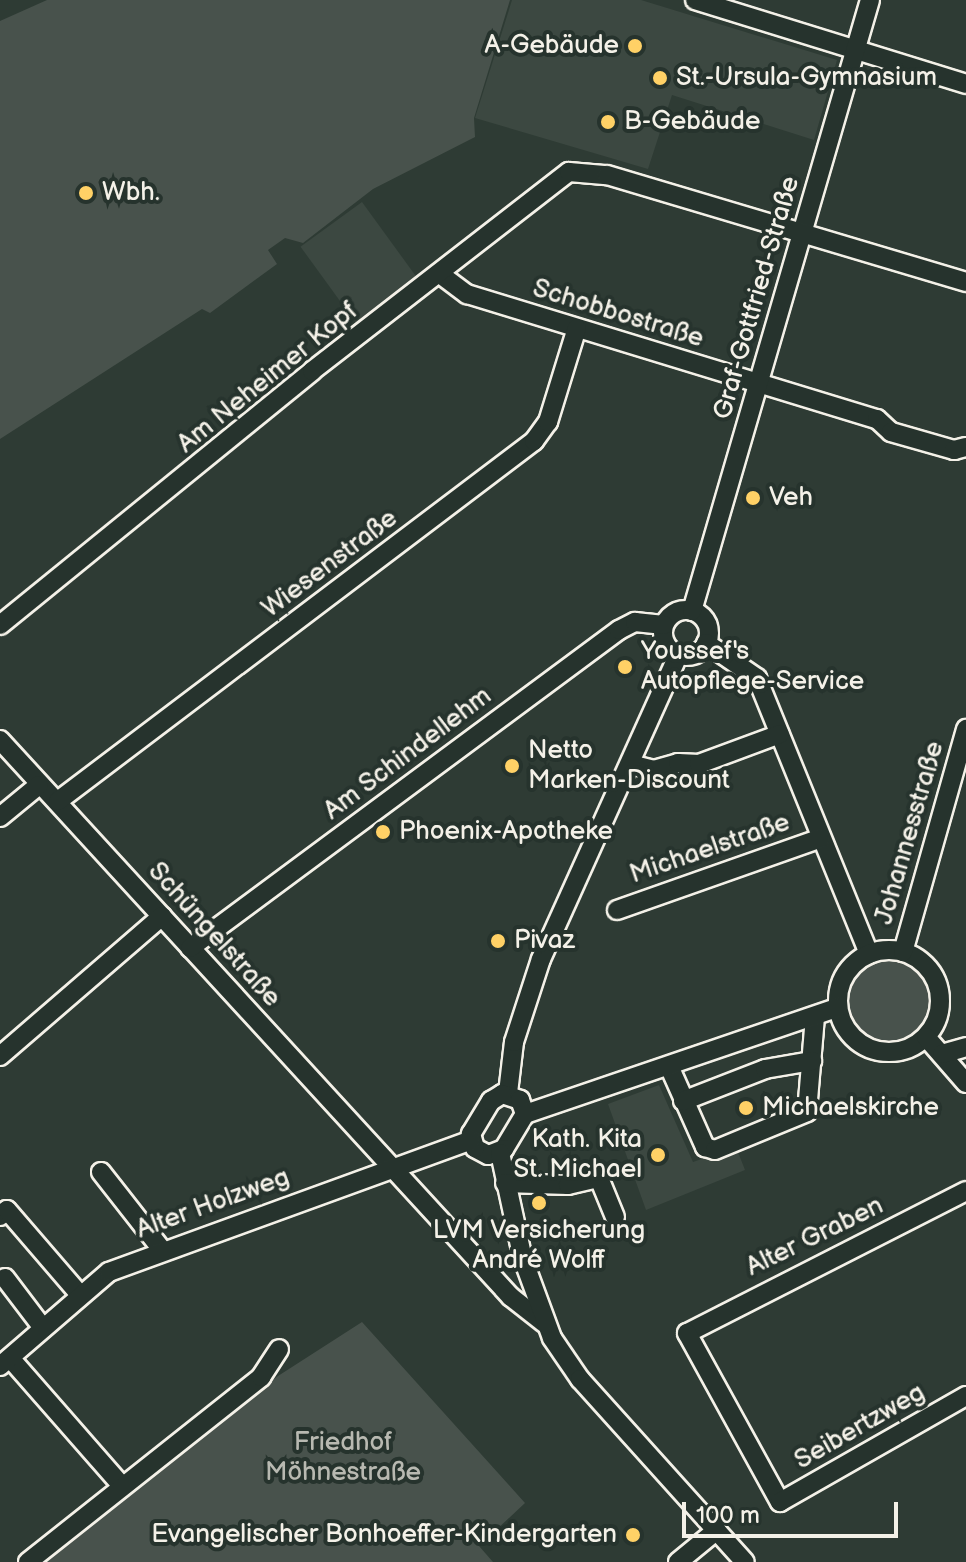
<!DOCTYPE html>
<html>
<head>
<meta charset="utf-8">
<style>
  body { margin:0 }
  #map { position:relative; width:966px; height:1562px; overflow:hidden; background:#2e3b34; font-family:"Balsamiq Sans",sans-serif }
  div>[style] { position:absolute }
  .built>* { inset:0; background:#3c4841; transform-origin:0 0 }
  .green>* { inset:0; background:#48524c }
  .round { border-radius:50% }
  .roads { filter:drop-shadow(2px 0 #f4f1e8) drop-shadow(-2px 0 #f4f1e8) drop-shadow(0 2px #f4f1e8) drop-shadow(0 -2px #f4f1e8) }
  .minor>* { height:18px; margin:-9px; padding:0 9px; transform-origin:9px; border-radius:9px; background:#26332d }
  .minor>.ring { margin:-9px; padding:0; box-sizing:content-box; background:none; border:18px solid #26332d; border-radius:50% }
  .dots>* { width:22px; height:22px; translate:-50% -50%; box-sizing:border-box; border:4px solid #26332d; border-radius:50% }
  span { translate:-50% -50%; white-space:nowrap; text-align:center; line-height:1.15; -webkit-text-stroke:8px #26332d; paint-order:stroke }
  .poi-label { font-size:26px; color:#f4f1e8 }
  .right { translate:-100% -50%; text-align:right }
  .left { translate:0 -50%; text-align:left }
  .street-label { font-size:26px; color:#f4f1e8 }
  .park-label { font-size:26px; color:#b8b9b1 }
  .scale { position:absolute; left:682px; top:1502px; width:216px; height:36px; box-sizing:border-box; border:4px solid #f4f1e8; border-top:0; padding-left:10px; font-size:24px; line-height:28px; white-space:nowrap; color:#f4f1e8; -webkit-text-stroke:6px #26332d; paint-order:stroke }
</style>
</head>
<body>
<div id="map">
  <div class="built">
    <div style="clip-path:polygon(512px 0,641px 0,837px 60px,814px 140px,672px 95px,648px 169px,475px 118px)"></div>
    <div style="left:362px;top:202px;width:94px;height:76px;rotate:54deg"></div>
    <div style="clip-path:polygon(659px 1085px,693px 1162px,736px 1147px,745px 1170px,646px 1210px,608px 1104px)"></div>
  </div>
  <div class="green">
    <div style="clip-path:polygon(47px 0,510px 0,474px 118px,475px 137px,373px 189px,303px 243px,285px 238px,268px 250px,277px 264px,210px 313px,202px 309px,0 439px,0 21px)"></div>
    <div class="round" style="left:847px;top:961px;width:84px;height:84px"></div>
    <div style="clip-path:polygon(362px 1322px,525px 1503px,479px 1546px,493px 1562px,33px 1562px,278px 1376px)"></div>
  </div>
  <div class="roads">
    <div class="minor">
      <div style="left:695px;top:0;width:284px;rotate:17.2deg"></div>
      <div style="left:440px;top:274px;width:34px;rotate:37deg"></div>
      <div style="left:467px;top:294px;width:429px;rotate:17deg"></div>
      <div style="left:877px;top:419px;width:19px;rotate:43deg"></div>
      <div style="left:891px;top:432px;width:66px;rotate:15.9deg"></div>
      <div style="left:954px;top:450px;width:12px;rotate:-14deg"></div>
      <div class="ring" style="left:663px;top:610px;width:28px;height:28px"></div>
      <div style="left:692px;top:611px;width:636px;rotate:-73.76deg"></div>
      <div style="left:0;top:625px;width:402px;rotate:-39.1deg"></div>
      <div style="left:312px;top:371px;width:325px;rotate:-37.8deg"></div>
      <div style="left:569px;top:172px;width:38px;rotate:5deg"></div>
      <div style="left:607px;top:175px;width:375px;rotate:16.6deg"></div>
      <div style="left:706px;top:643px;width:62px;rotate:34.5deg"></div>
      <div style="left:757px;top:678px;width:298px;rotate:67.9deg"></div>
      <div style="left:0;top:740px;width:756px;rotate:47.47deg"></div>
      <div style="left:511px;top:1297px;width:42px;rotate:38.2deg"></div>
      <div style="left:630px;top:764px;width:25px;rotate:14deg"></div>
      <div style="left:654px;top:770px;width:25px;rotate:-16deg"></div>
      <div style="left:678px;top:763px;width:21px;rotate:3deg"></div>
      <div style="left:699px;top:764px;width:86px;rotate:-20.3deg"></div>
      <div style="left:58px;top:801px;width:597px;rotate:-37.1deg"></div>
      <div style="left:534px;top:441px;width:24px;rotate:-54deg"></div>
      <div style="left:548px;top:422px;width:98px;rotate:-72.9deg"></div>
      <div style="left:0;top:817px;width:50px;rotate:-39.4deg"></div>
      <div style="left:617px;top:910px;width:216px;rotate:-19.4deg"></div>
      <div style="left:190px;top:948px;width:534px;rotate:-36.55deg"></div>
      <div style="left:619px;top:630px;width:18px;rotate:-27deg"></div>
      <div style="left:635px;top:622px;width:29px;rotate:6deg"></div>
      <div class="ring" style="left:838px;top:950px;width:84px;height:84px"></div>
      <div style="left:903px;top:952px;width:232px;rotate:-74.2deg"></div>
      <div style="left:926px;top:1037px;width:61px;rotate:49deg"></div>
      <div style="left:942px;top:1054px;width:25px;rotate:-16deg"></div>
      <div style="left:0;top:1056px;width:214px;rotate:-40.8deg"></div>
      <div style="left:669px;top:1066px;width:89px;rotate:66deg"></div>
      <div style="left:705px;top:1147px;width:10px;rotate:17deg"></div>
      <div style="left:715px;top:1150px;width:100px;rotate:-22.4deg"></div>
      <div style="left:807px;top:1112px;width:96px;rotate:-85.2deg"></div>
      <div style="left:508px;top:1093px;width:51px;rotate:-83.3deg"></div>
      <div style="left:514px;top:1042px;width:87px;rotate:-72deg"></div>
      <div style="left:541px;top:959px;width:335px;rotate:-65.7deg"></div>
      <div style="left:502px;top:1094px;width:19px;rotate:18deg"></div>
      <div style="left:520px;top:1100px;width:15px;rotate:70deg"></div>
      <div style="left:525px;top:1114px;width:41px;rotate:121deg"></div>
      <div style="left:504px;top:1149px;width:17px;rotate:159deg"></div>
      <div style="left:488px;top:1155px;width:15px;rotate:-152deg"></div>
      <div style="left:475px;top:1148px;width:15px;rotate:-106deg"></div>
      <div style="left:471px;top:1134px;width:39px;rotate:-59deg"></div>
      <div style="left:491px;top:1101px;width:13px;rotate:-32deg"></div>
      <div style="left:683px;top:1101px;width:88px;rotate:-21.3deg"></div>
      <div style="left:765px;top:1069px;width:48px;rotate:-9.7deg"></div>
      <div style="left:525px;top:1114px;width:330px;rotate:-18.8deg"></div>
      <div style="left:500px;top:1153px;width:108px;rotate:77.8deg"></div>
      <div style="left:523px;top:1259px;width:84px;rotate:69.8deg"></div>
      <div style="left:552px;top:1338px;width:50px;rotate:55.7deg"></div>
      <div style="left:580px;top:1379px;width:246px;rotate:48deg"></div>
      <div style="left:101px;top:1172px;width:100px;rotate:51.9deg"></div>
      <div style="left:505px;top:1183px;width:63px;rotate:1.8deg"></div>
      <div style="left:568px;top:1185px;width:32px;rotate:-13deg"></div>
      <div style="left:599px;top:1178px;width:42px;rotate:67.7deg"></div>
      <div style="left:966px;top:1191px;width:313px;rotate:153deg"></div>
      <div style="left:687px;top:1333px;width:193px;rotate:61.2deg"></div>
      <div style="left:780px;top:1502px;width:214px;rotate:-29.7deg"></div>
      <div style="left:0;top:1216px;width:9px;rotate:-41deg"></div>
      <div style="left:7px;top:1210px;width:112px;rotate:49.3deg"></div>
      <div style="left:5px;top:1278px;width:63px;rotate:52.8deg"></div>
      <div style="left:10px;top:1358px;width:170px;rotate:48.8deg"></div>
      <div style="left:0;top:1366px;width:144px;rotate:-40.8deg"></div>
      <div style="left:109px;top:1272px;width:385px;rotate:-20deg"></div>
      <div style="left:28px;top:1562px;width:298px;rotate:-38.4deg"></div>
      <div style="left:261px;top:1377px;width:33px;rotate:-57deg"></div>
      <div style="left:678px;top:1562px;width:50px;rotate:-39.4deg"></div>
    </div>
  </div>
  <div class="dots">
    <div style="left:635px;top:46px;background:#ffd166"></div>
    <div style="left:660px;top:78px;background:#ffd166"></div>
    <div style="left:608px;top:122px;background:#ffd166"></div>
    <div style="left:86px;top:193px;background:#ffd166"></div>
    <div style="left:753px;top:498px;background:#ffd166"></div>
    <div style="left:625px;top:667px;background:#ffd166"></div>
    <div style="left:512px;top:766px;background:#ffd166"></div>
    <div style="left:383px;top:832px;background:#ffd166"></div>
    <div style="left:498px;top:941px;background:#ffd166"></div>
    <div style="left:746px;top:1108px;background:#ffd166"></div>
    <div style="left:658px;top:1155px;background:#ffd166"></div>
    <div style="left:539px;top:1203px;background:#ffd166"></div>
    <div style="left:633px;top:1535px;background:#ffd166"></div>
  </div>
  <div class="poi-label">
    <span class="right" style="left:619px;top:46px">A-Gebäude</span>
    <span class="left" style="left:676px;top:78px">St.-Ursula-Gymnasium</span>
    <span class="left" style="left:624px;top:122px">B-Gebäude</span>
    <span class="left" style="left:102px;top:193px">Wbh.</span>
    <span class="left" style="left:769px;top:498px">Veh</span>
    <span class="left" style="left:641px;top:667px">Youssef's<br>Autopflege-Service</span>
    <span class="left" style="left:528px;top:766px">Netto<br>Marken-Discount</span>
    <span class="left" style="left:399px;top:832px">Phoenix-Apotheke</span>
    <span class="left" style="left:514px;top:941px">Pivaz</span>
    <span class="left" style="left:762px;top:1108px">Michaelskirche</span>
    <span class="right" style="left:642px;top:1155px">Kath. Kita<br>St. Michael</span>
    <span style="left:539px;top:1246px">LVM Versicherung<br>André Wolff</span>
    <span class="right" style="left:617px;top:1535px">Evangelischer Bonhoeffer-Kindergarten</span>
  </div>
  <div class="street-label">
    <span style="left:757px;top:298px;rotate:-74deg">Graf-Gottfried-Straße</span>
    <span style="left:618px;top:314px;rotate:17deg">Schobbostraße</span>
    <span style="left:268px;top:378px;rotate:-39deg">Am Neheimer Kopf</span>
    <span style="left:330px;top:564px;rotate:-37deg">Wiesenstraße</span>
    <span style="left:408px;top:754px;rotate:-37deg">Am Schindellehm</span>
    <span style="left:910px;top:833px;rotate:-74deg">Johannesstraße</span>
    <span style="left:710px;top:849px;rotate:-19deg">Michaelstraße</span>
    <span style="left:214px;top:935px;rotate:48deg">Schüngelstraße</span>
    <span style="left:213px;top:1204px;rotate:-20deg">Alter Holzweg</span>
    <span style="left:815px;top:1237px;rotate:-26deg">Alter Graben</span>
    <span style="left:860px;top:1427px;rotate:-30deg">Seibertzweg</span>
  </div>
  <div class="park-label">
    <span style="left:343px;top:1458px">Friedhof<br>Möhnestraße</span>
  </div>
  <div class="scale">100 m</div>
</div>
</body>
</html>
